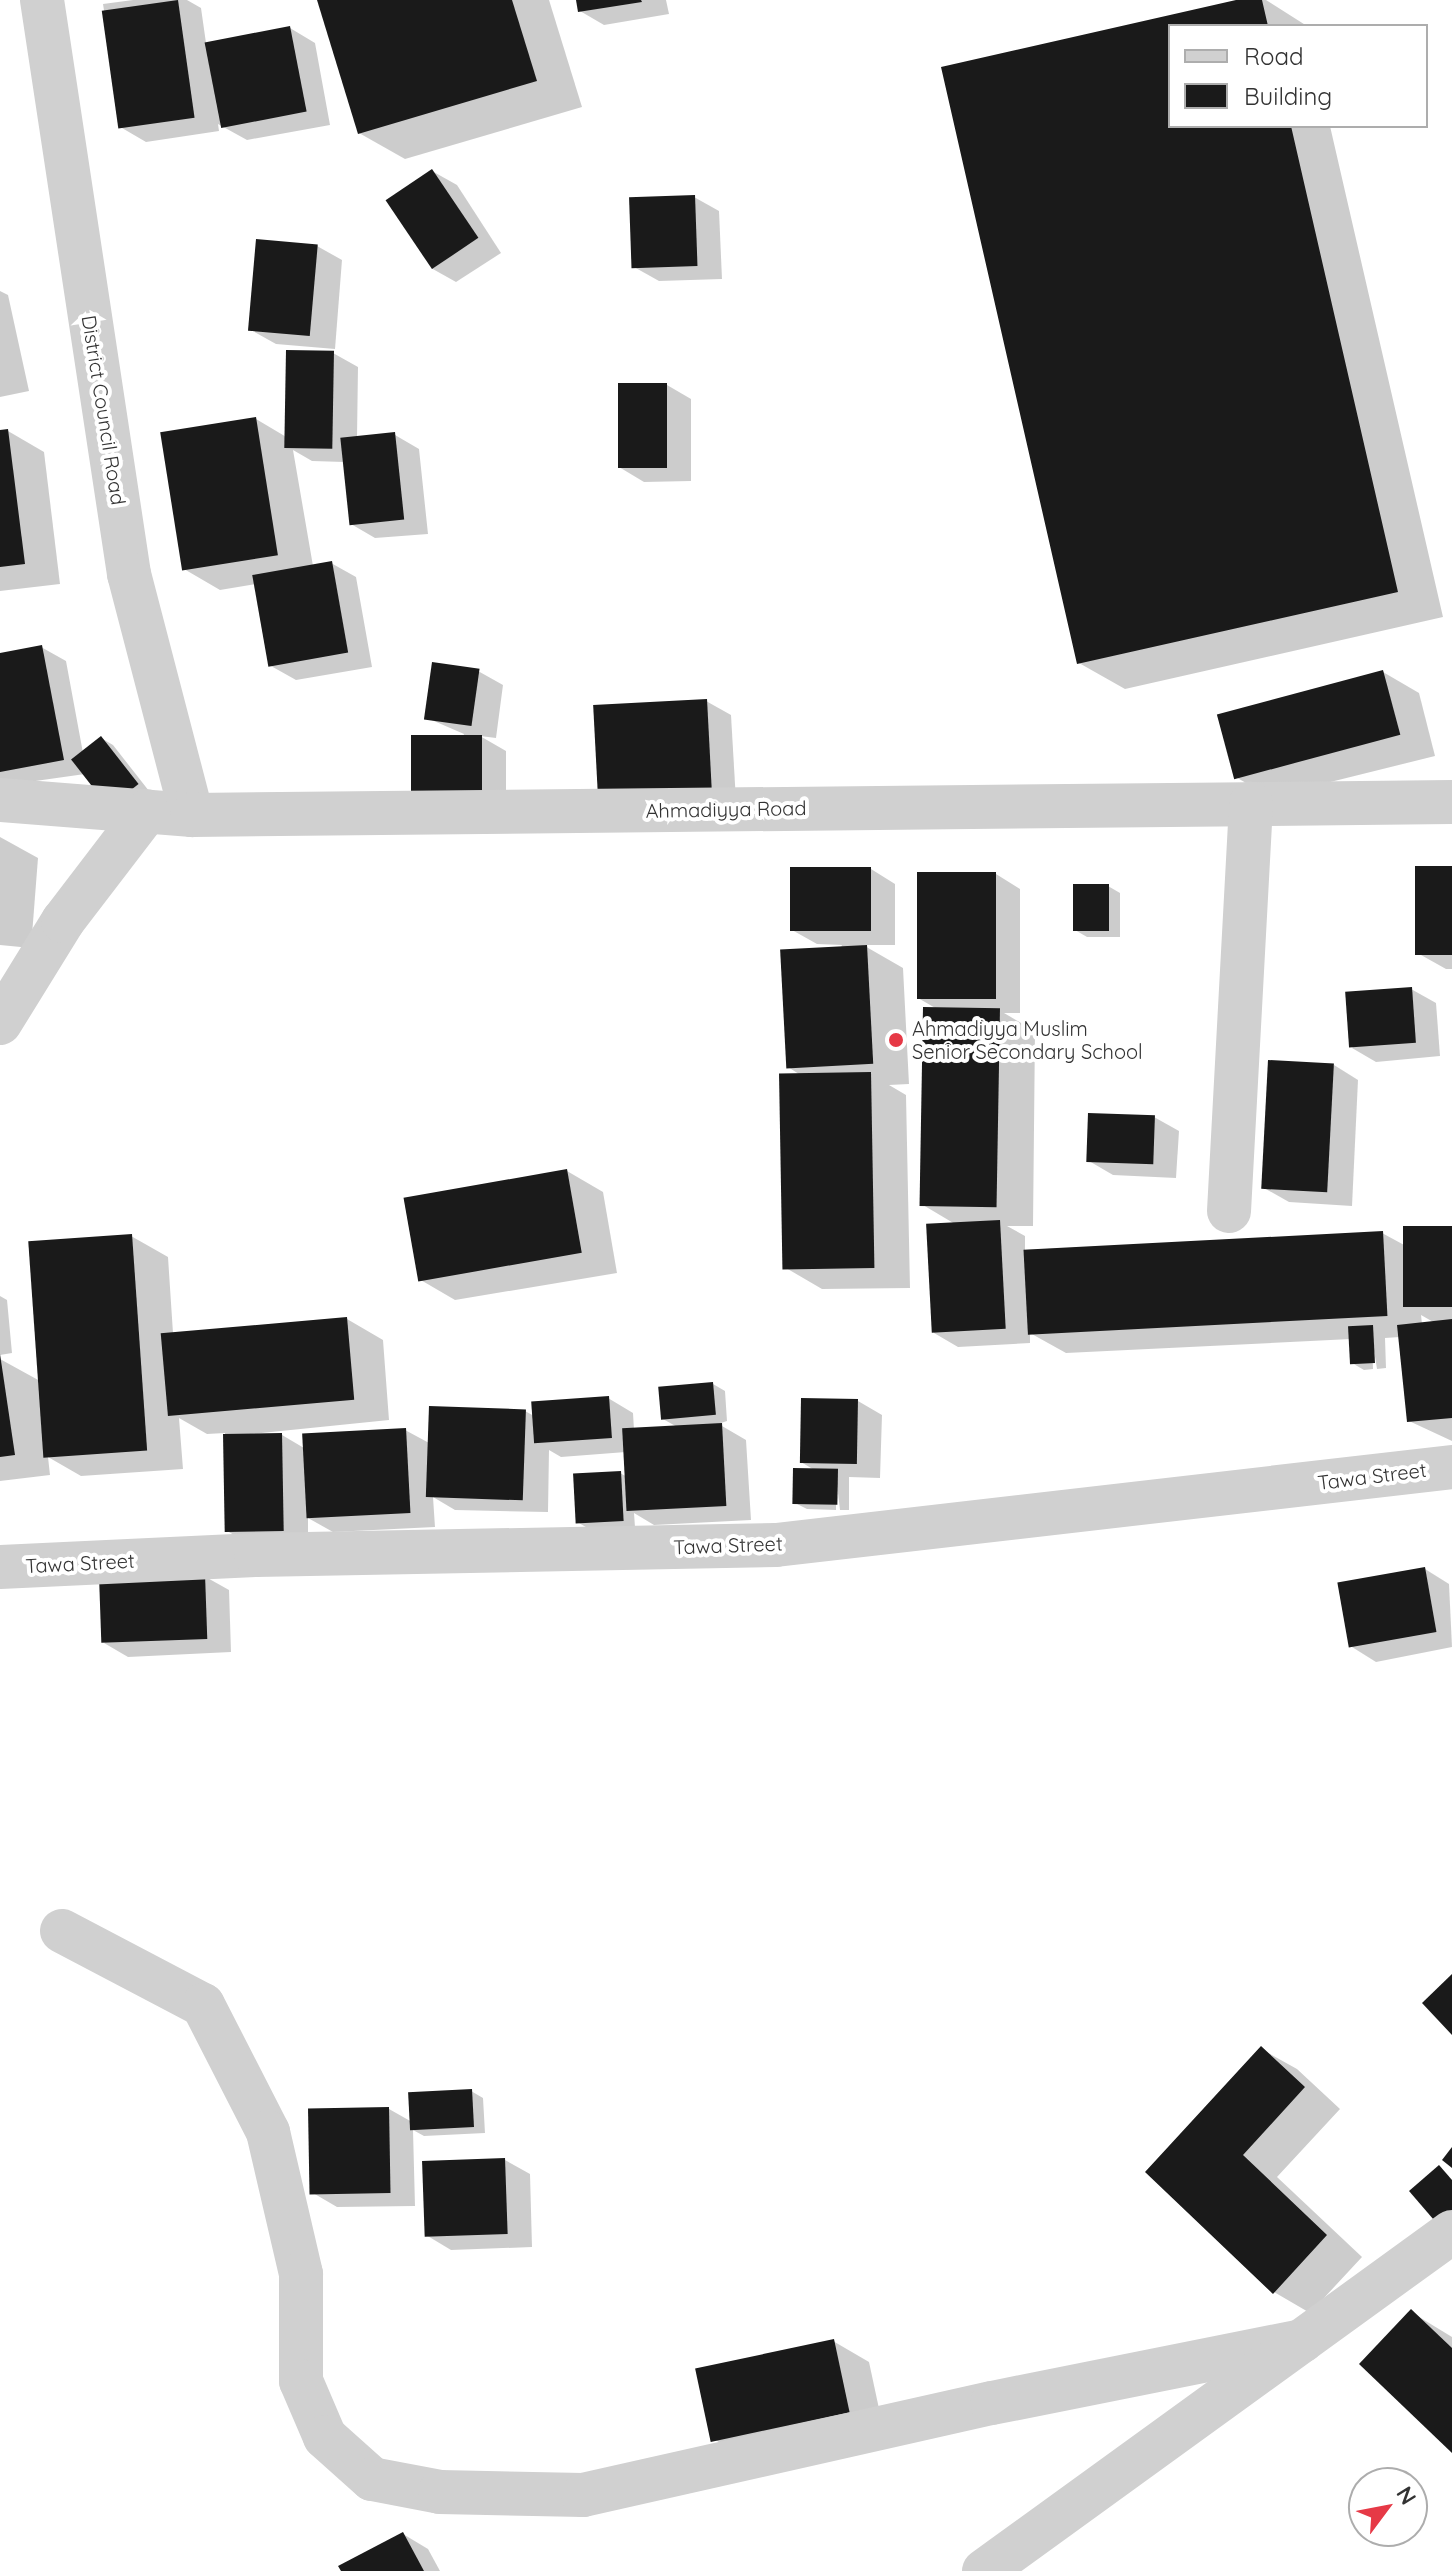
<!DOCTYPE html>
<html>
<head>
<meta charset="utf-8">
<style>
  body { margin:0 }
  #map { position:relative; width:1452px; height:2571px; overflow:hidden; background:#fff; font-family:Quicksand,sans-serif }
  div>[style] { position:absolute }
  .shadow>* { inset:0; background:#0003 }
  .building>* { inset:0; background:#1a1a1a; transform-origin:0 0 }
  .minor>* { height:44px; margin:-22px; padding:0 22px; transform-origin:22px; border-radius:22px; background:#d0d0d0 }
  .dots>* { width:22px; height:22px; translate:-50% -50%; box-sizing:border-box; border:4px solid #fff; border-radius:50% }
  span { translate:-50% -50%; white-space:nowrap; text-align:center; line-height:1.15; -webkit-text-stroke:8px #fff; paint-order:stroke }
  .street-label { font-size:20px; color:#333 }
  .poi-label { font-size:20px; color:#333 }
  .left { translate:0 -50%; text-align:left }
  .legend { position:absolute; left:1168px; top:24px; width:260px; height:104px; box-sizing:border-box; background:#fff; border:2px solid #adadad; margin:0; padding:10px 14px; list-style:none; font-size:24px; color:#333 }
  .legend li { display:flex; align-items:center; gap:16px; height:40px }
  .legend b { width:40px; border:2px solid #adadad }
  .north { position:absolute; left:1348px; top:2467px; width:80px; height:80px; box-sizing:border-box; background:#fff; border:2px solid #adadad; border-radius:50%; rotate:58deg; font-size:22px; font-weight:700; line-height:32px; text-align:center; color:#333 }
  .north::after { content:''; display:block; margin:auto; width:28px; height:36px; background:#e63946; clip-path:polygon(50% 0,100% 100%,50% 72%,0 100%) }
</style>
</head>
<body>
<div id="map">
  <div class="shadow">
    <div style="clip-path:polygon(133px 0,187px 0,201px 8px,206px 43px,290px 28px,315px 43px,330px 125px,247px 140px,218px 124px,219px 131px,146px 142px,122px 128px,103px 4px)"></div>
    <div style="clip-path:polygon(319px 0,549px 0,582px 107px,405px 159px,359px 133px)"></div>
    <div style="clip-path:polygon(578px 0,666px 0,669px 14px,604px 25px,580px 11px)"></div>
    <div style="clip-path:polygon(1245px 0,1266px 0,1307px 26px,1170px 26px,1170px 126px,1330px 126px,1443px 617px,1125px 689px,1079px 663px,943px 69px)"></div>
    <div style="clip-path:polygon(432px 171px,457px 185px,501px 253px,456px 282px,431px 268px)"></div>
    <div style="clip-path:polygon(694px 197px,719px 211px,722px 279px,659px 281px,634px 267px)"></div>
    <div style="clip-path:polygon(317px 246px,342px 260px,335px 349px,276px 344px,251px 330px)"></div>
    <div style="clip-path:polygon(0 291px,8px 295px,29px 391px,0 397px)"></div>
    <div style="clip-path:polygon(333px 353px,358px 367px,357px 438px,395px 435px,419px 449px,428px 534px,375px 538px,351px 524px,344px 462px,312px 461px,293px 450px,313px 566px,331px 563px,356px 577px,372px 667px,296px 680px,271px 666px,256px 584px,220px 590px,184px 569px,256px 419px,288px 438px)"></div>
    <div style="clip-path:polygon(667px 385px,691px 399px,691px 481px,644px 482px,619px 467px)"></div>
    <div style="clip-path:polygon(8px 431px,44px 452px,60px 584px,0 591px,0 432px)"></div>
    <div style="clip-path:polygon(41px 647px,66px 661px,83px 753px,101px 738px,113px 745px,149px 791px,121px 812px,85px 774px,0 786px,0 655px)"></div>
    <div style="clip-path:polygon(478px 671px,503px 685px,496px 738px,480px 736px,506px 751px,506px 808px,437px 809px,464px 734px,427px 718px)"></div>
    <div style="clip-path:polygon(1383px 672px,1419px 693px,1435px 756px,1270px 797px,1234px 776px)"></div>
    <div style="clip-path:polygon(706px 701px,731px 715px,736px 801px,625px 806px)"></div>
    <div style="clip-path:polygon(0 837px,38px 858px,31px 948px,0 945px)"></div>
    <div style="clip-path:polygon(1452px 868px,1452px 969px,1446px 969px,1421px 955px)"></div>
    <div style="clip-path:polygon(871px 869px,895px 884px,895px 945px,863px 945px,903px 968px,909px 1084px,889px 1085px,906px 1095px,910px 1288px,822px 1289px,786px 1268px,802px 1076px,788px 1067px,842px 945px,817px 944px,792px 930px)"></div>
    <div style="clip-path:polygon(evenodd,996px 874px,1020px 889px,1020px 1013px,1004px 1013px,1035px 1031px,1033px 1226px,1007px 1226px,1025px 1236px,1025px 1250px,1382px 1233px,1406px 1246px,1452px 1228px,1452px 1441px,1409px 1421px,1400px 1337px,1385px 1338px,1386px 1368px,1377px 1369px,1372px 1338px,1373px 1369px,1364px 1370px,1352px 1363px,1351px 1339px,1066px 1353px,1030px 1333px,1030px 1343px,958px 1347px,934px 1333px,955px 1224px,923px 1205px,937px 1009px,918px 998px,996px 874px,1421px 1315px,1435px 1323px,1422px 1324px,1421px 1315px)"></div>
    <div style="clip-path:polygon(1108px 886px,1120px 893px,1120px 937px,1087px 937px,1075px 930px)"></div>
    <div style="clip-path:polygon(1411px 989px,1436px 1003px,1440px 1056px,1376px 1062px,1352px 1048px)"></div>
    <div style="clip-path:polygon(1334px 1065px,1358px 1080px,1352px 1206px,1289px 1202px,1264px 1188px)"></div>
    <div style="clip-path:polygon(1154px 1117px,1179px 1131px,1176px 1178px,1113px 1175px,1089px 1161px)"></div>
    <div style="clip-path:polygon(567px 1171px,603px 1192px,617px 1273px,455px 1300px,419px 1279px)"></div>
    <div style="clip-path:polygon(131px 1236px,168px 1257px,173px 1333px,347px 1319px,383px 1340px,389px 1420px,231px 1436px,282px 1435px,304px 1448px,405px 1430px,431px 1444px,525px 1411px,534px 1416px,608px 1398px,633px 1413px,634px 1430px,679px 1428px,663px 1419px,713px 1384px,725px 1391px,727px 1421px,712px 1426px,722px 1426px,746px 1440px,751px 1520px,654px 1525px,634px 1513px,635px 1527px,591px 1530px,579px 1523px,620px 1473px,627px 1477px,626px 1452px,561px 1457px,549px 1450px,548px 1512px,455px 1510px,433px 1497px,435px 1527px,333px 1532px,308px 1518px,308px 1544px,252px 1545px,227px 1531px,225px 1433px,207px 1434px,179px 1418px,183px 1469px,81px 1476px,48px 1457px,50px 1475px,0 1481px,0 1359px,40px 1381px)"></div>
    <div style="clip-path:polygon(0 1296px,7px 1300px,12px 1353px,0 1355px)"></div>
    <div style="clip-path:polygon(858px 1401px,882px 1415px,880px 1478px,849px 1477px,849px 1510px,840px 1510px,836px 1476px,836px 1510px,807px 1509px,795px 1503px,816px 1471px,801px 1462px)"></div>
    <div style="clip-path:polygon(1425px 1569px,1449px 1584px,1452px 1647px,1376px 1662px,1352px 1647px)"></div>
    <div style="clip-path:polygon(204px 1576px,229px 1590px,231px 1652px,128px 1657px,104px 1643px)"></div>
    <div style="clip-path:polygon(1261px 2049px,1297px 2069px,1340px 2109px,1277px 2177px,1362px 2257px,1310px 2313px,1274px 2292px,1148px 2172px)"></div>
    <div style="clip-path:polygon(471px 2091px,483px 2098px,485px 2133px,424px 2136px,413px 2130px,415px 2206px,337px 2207px,313px 2193px,389px 2109px,412px 2122px)"></div>
    <div style="clip-path:polygon(505px 2160px,530px 2174px,532px 2247px,451px 2250px,426px 2235px)"></div>
    <div style="clip-path:polygon(1411px 2312px,1452px 2337px,1452px 2450px)"></div>
    <div style="clip-path:polygon(833px 2341px,869px 2362px,884px 2432px,748px 2459px,712px 2438px)"></div>
    <div style="clip-path:polygon(403px 2534px,428px 2549px,440px 2571px,343px 2571px)"></div>
  </div>
  <div class="building">
    <div style="left:178px;top:0;width:119px;height:77px;rotate:82deg"></div>
    <div style="clip-path:polygon(317px 0,512px 0,537px 81px,358px 134px)"></div>
    <div style="clip-path:polygon(576px 0,641px 0,642px 2px,578px 12px)"></div>
    <div style="clip-path:polygon(1236px 0,1262px 0,1268px 26px,1170px 26px,1170px 126px,1291px 126px,1398px 592px,1077px 664px,941px 67px)"></div>
    <div style="left:290px;top:26px;width:87px;height:87px;rotate:79deg"></div>
    <div style="left:432px;top:169px;width:83px;height:56px;rotate:56deg"></div>
    <div style="left:695px;top:195px;width:71px;height:66px;rotate:88deg"></div>
    <div style="left:256px;top:239px;width:62px;height:92px;rotate:5deg"></div>
    <div style="left:286px;top:350px;width:48px;height:98px;rotate:1deg"></div>
    <div style="left:618px;top:383px;width:49px;height:85px"></div>
    <div style="left:256px;top:417px;width:140px;height:97px;rotate:81deg"></div>
    <div style="clip-path:polygon(8px 429px,25px 564px,0 567px,0 430px)"></div>
    <div style="left:395px;top:432px;width:88px;height:55px;rotate:84deg"></div>
    <div style="left:332px;top:561px;width:93px;height:81px;rotate:80deg"></div>
    <div style="clip-path:polygon(42px 645px,64px 760px,0 772px,0 653px)"></div>
    <div style="left:432px;top:662px;width:48px;height:58px;rotate:8deg"></div>
    <div style="left:1383px;top:670px;width:67px;height:172px;rotate:75deg"></div>
    <div style="left:707px;top:699px;width:89px;height:114px;rotate:87deg"></div>
    <div style="left:411px;top:735px;width:71px;height:61px"></div>
    <div style="left:101px;top:736px;width:61px;height:38px;rotate:52deg"></div>
    <div style="left:1452px;top:866px;width:89px;height:37px;rotate:90deg"></div>
    <div style="left:790px;top:867px;width:81px;height:64px"></div>
    <div style="left:917px;top:872px;width:79px;height:127px"></div>
    <div style="left:1073px;top:884px;width:36px;height:47px"></div>
    <div style="left:867px;top:945px;width:119px;height:87px;rotate:87deg"></div>
    <div style="left:1412px;top:987px;width:56px;height:67px;rotate:86deg"></div>
    <div style="left:923px;top:1007px;width:77px;height:199px;rotate:1deg"></div>
    <div style="left:1268px;top:1060px;width:66px;height:129px;rotate:3deg"></div>
    <div style="left:871px;top:1072px;width:196px;height:92px;rotate:89deg"></div>
    <div style="left:1088px;top:1113px;width:67px;height:49px;rotate:2deg"></div>
    <div style="left:567px;top:1169px;width:85px;height:166px;rotate:80deg"></div>
    <div style="left:1000px;top:1220px;width:109px;height:74px;rotate:87deg"></div>
    <div style="left:1452px;top:1226px;width:81px;height:49px;rotate:90deg"></div>
    <div style="left:1383px;top:1231px;width:85px;height:360px;rotate:87deg"></div>
    <div style="left:132px;top:1234px;width:217px;height:104px;rotate:86deg"></div>
    <div style="left:347px;top:1317px;width:83px;height:187px;rotate:85deg"></div>
    <div style="clip-path:polygon(1452px 1319px,1452px 1418px,1407px 1422px,1397px 1325px)"></div>
    <div style="left:1373px;top:1325px;width:38px;height:25px;rotate:87deg"></div>
    <div style="clip-path:polygon(0 1354px,15px 1455px,0 1457px)"></div>
    <div style="left:713px;top:1382px;width:33px;height:55px;rotate:85deg"></div>
    <div style="left:609px;top:1396px;width:42px;height:78px;rotate:86deg"></div>
    <div style="left:801px;top:1398px;width:57px;height:65px;rotate:1deg"></div>
    <div style="left:429px;top:1406px;width:97px;height:91px;rotate:2deg"></div>
    <div style="left:722px;top:1423px;width:83px;height:100px;rotate:87deg"></div>
    <div style="left:406px;top:1428px;width:85px;height:104px;rotate:87deg"></div>
    <div style="left:282px;top:1433px;width:98px;height:59px;rotate:89deg"></div>
    <div style="left:793px;top:1468px;width:45px;height:36px;rotate:1deg"></div>
    <div style="left:621px;top:1471px;width:50px;height:48px;rotate:87deg"></div>
    <div style="left:1425px;top:1567px;width:66px;height:89px;rotate:80deg"></div>
    <div style="left:205px;top:1574px;width:65px;height:106px;rotate:88deg"></div>
    <div style="clip-path:polygon(1452px 1974px,1452px 2035px,1422px 2003px)"></div>
    <div style="clip-path:polygon(1261px 2046px,1305px 2087px,1243px 2155px,1327px 2235px,1273px 2294px,1145px 2172px)"></div>
    <div style="left:472px;top:2089px;width:38px;height:64px;rotate:87deg"></div>
    <div style="left:389px;top:2107px;width:86px;height:81px;rotate:89deg"></div>
    <div style="clip-path:polygon(1452px 2147px,1452px 2168px,1442px 2160px)"></div>
    <div style="left:505px;top:2158px;width:76px;height:83px;rotate:88deg"></div>
    <div style="clip-path:polygon(1439px 2165px,1452px 2180px,1452px 2229px,1446px 2234px,1409px 2191px)"></div>
    <div style="clip-path:polygon(1411px 2309px,1452px 2348px,1452px 2453px,1359px 2364px)"></div>
    <div style="left:834px;top:2339px;width:75px;height:142px;rotate:78deg"></div>
    <div style="clip-path:polygon(403px 2532px,424px 2571px,341px 2571px,338px 2566px)"></div>
  </div>
  <div class="minor">
    <div style="left:42px;top:0;width:581px;rotate:81.38deg"></div>
    <div style="left:129px;top:574px;width:249px;rotate:75.4deg"></div>
    <div style="left:0;top:800px;width:193px;rotate:4.5deg"></div>
    <div style="left:192px;top:815px;width:1260px;rotate:-0.59deg"></div>
    <div style="left:0;top:1023px;width:120px;rotate:-58.3deg"></div>
    <div style="left:63px;top:921px;width:138px;rotate:-52.6deg"></div>
    <div style="left:1229px;top:1211px;width:408px;rotate:-86.9deg"></div>
    <div style="left:0;top:1567px;width:256px;rotate:-2.7deg"></div>
    <div style="left:256px;top:1555px;width:520px;rotate:-1.1deg"></div>
    <div style="left:776px;top:1545px;width:680px;rotate:-6.58deg"></div>
    <div style="left:62px;top:1931px;width:159px;rotate:27.7deg"></div>
    <div style="left:203px;top:2005px;width:143px;rotate:62.9deg"></div>
    <div style="left:268px;top:2132px;width:146px;rotate:76.9deg"></div>
    <div style="left:301px;top:2274px;width:107px;rotate:90deg"></div>
    <div style="left:301px;top:2381px;width:61px;rotate:66.8deg"></div>
    <div style="left:325px;top:2437px;width:63px;rotate:41.8deg"></div>
    <div style="left:372px;top:2479px;width:69px;rotate:10.8deg"></div>
    <div style="left:440px;top:2492px;width:143px;rotate:1.2deg"></div>
    <div style="left:583px;top:2495px;width:419px;rotate:-12.7deg"></div>
    <div style="left:992px;top:2403px;width:316px;rotate:-11.3deg"></div>
    <div style="left:984px;top:2571px;width:578px;rotate:-35.92deg"></div>
  </div>
  <div class="dots">
    <div style="left:896px;top:1040px;background:#e63946"></div>
  </div>
  <div class="street-label">
    <span style="left:104px;top:410px;rotate:81deg">District Council Road</span>
    <span style="left:726px;top:809px;rotate:-1deg">Ahmadiyya Road</span>
    <span style="left:1372px;top:1476px;rotate:-7deg">Tawa Street</span>
    <span style="left:728px;top:1545px;rotate:-2deg">Tawa Street</span>
    <span style="left:80px;top:1563px;rotate:-3deg">Tawa Street</span>
  </div>
  <div class="poi-label">
    <span class="left" style="left:912px;top:1040px">Ahmadiyya Muslim<br>Senior Secondary School</span>
  </div>
  <ul class="legend">
  <li><b style="height:10px;background:#d0d0d0"></b>Road</li>
  <li><b style="height:22px;background:#1a1a1a"></b>Building</li>
  </ul>
  <div class="north">N</div>
</div>
</body>
</html>
